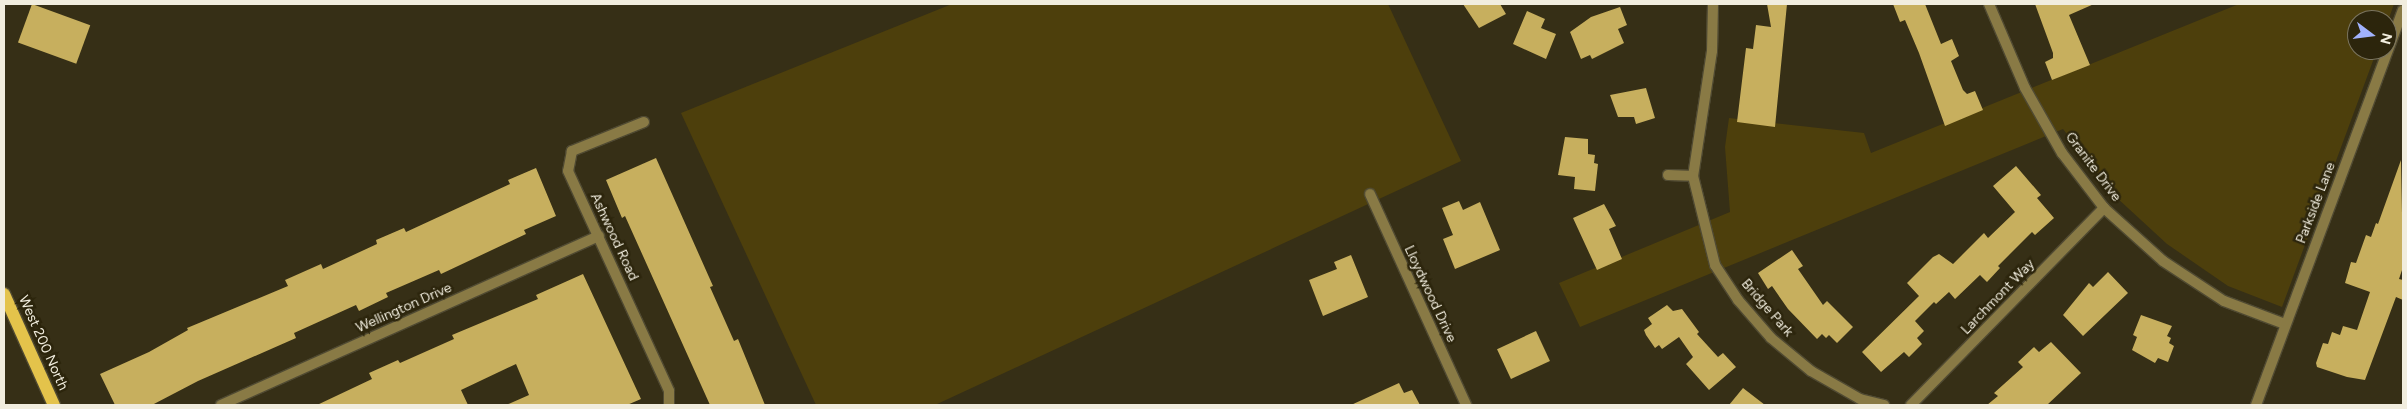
<!DOCTYPE html>
<html>
<head>
<meta charset="utf-8">
<style>
  body { margin:0 }
  #map { position:relative; width:2407px; height:409px; overflow:hidden; background:#362f16; font-family:Figtree,sans-serif }
  div>[style] { position:absolute }
  .green>* { inset:0; background:#4d3f0c }
  .building>* { inset:0; background:#c7af5e; transform-origin:0 0 }
  .roads { filter:drop-shadow(1px 0 #504a32) drop-shadow(-1px 0 #504a32) drop-shadow(0 1px #504a32) drop-shadow(0 -1px #504a32) }
  .minor>* { height:10px; margin:-5px; padding:0 5px; transform-origin:5px; border-radius:5px; background:#897a45 }
  .primary>* { height:12px; margin:-6px; padding:0 6px; transform-origin:6px; border-radius:6px; background:#e4c34b }
  span { translate:-50% -50%; white-space:nowrap; text-align:center; line-height:1.15; -webkit-text-stroke:5px #2c250c; paint-order:stroke }
  .street-label { font-size:14px; color:#f1edde }
  .frame { position:absolute; inset:0; border:5px solid #f1edde; pointer-events:none }
  .north { position:absolute; left:2347px; top:10px; width:50px; height:50px; box-sizing:border-box; background:#2c250c; border:1px solid #7b7560; border-radius:50%; rotate:105deg; font-size:14px; font-weight:700; line-height:20px; text-align:center; color:#f1edde }
  .north::after { content:''; display:block; margin:auto; width:18px; height:22px; background:#a1b2fd; clip-path:polygon(50% 0,100% 100%,50% 72%,0 100%) }
</style>
</head>
<body>
<div id="map">
  <div class="green">
    <div style="clip-path:polygon(952px 4px,1388px 4px,1461px 161px,935px 405px,816px 405px,681px 113px)"></div>
    <div style="clip-path:polygon(2239px 4px,2394px 4px,2387px 24px,2387px 20px,2357px 20px,2357px 50px,2377px 50px,2282px 307px,2228px 286px,2167px 244px,2116px 197px,2063px 129px,1580px 327px,1559px 283px,1730px 212px,1725px 147px,1729px 118px,1864px 133px,1871px 153px)"></div>
  </div>
  <div class="building">
    <div style="left:32px;top:4px;width:62px;height:41px;rotate:20deg"></div>
    <div style="clip-path:polygon(1463px 4px,1500px 4px,1506px 14px,1479px 28px)"></div>
    <div style="clip-path:polygon(1767px 4px,1787px 4px,1775px 127px,1737px 122px,1746px 48px,1753px 49px,1756px 25px,1771px 27px)"></div>
    <div style="clip-path:polygon(1893px 4px,1925px 4px,1941px 44px,1952px 39px,1959px 56px,1951px 61px,1963px 90px,1967px 94px,1975px 91px,1983px 110px,1945px 126px,1919px 53px,1905px 20px,1900px 22px)"></div>
    <div style="clip-path:polygon(2035px 4px,2094px 4px,2069px 15px,2090px 65px,2052px 80px,2045px 62px,2053px 58px,2053px 53px)"></div>
    <div style="clip-path:polygon(1620px 7px,1627px 25px,1618px 29px,1624px 43px,1592px 59px,1590px 55px,1581px 59px,1570px 32px,1591px 17px)"></div>
    <div style="clip-path:polygon(1527px 11px,1545px 19px,1541px 28px,1556px 34px,1546px 59px,1513px 44px)"></div>
    <div style="clip-path:polygon(1646px 88px,1655px 118px,1636px 124px,1634px 117px,1618px 117px,1610px 95px)"></div>
    <div style="clip-path:polygon(1565px 137px,1588px 139px,1588px 154px,1595px 155px,1594px 163px,1598px 164px,1595px 191px,1574px 189px,1575px 177px,1558px 175px)"></div>
    <div style="clip-path:polygon(656px 158px,713px 286px,710px 287px,734px 341px,738px 339px,765px 405px,710px 405px,625px 216px,622px 218px,606px 180px)"></div>
    <div style="clip-path:polygon(2401px 160px,2403px 267px,2399px 279px,2403px 280px,2403px 300px,2396px 297px,2365px 380px,2347px 377px,2317px 367px,2316px 363px,2323px 343px,2328px 344px,2332px 332px,2340px 335px,2343px 326px,2357px 330px,2370px 292px,2345px 283px,2351px 262px,2356px 263px,2366px 235px,2371px 237px,2376px 223px,2378px 224px)"></div>
    <div style="clip-path:polygon(2016px 166px,2041px 195px,2037px 198px,2054px 218px,2035px 235px,2032px 232px,1998px 266px,2000px 268px,1987px 282px,1980px 275px,1955px 299px,1949px 292px,1936px 304px,1934px 302px,1915px 321px,1924px 331px,1917px 338px,1922px 344px,1909px 357px,1904px 352px,1881px 372px,1862px 352px,1919px 296px,1907px 283px,1933px 257px,1939px 254px,1953px 264px,1984px 233px,1988px 238px,2015px 212px,1993px 186px)"></div>
    <div style="clip-path:polygon(536px 168px,556px 216px,524px 230px,526px 234px,441px 274px,439px 270px,386px 293px,388px 297px,359px 311px,356px 305px,294px 333px,296px 338px,198px 381px,152px 405px,115px 405px,100px 374px,149px 352px,188px 330px,187px 328px,288px 286px,285px 280px,321px 264px,323px 269px,377px 244px,376px 240px,404px 228px,406px 232px,510px 184px,508px 180px)"></div>
    <div style="clip-path:polygon(1459px 201px,1463px 210px,1480px 202px,1500px 250px,1455px 269px,1443px 239px,1453px 235px,1442px 208px)"></div>
    <div style="clip-path:polygon(1604px 204px,1616px 226px,1609px 229px,1622px 259px,1597px 270px,1573px 218px)"></div>
    <div style="clip-path:polygon(1792px 250px,1803px 266px,1798px 269px,1823px 305px,1827px 301px,1853px 327px,1837px 343px,1829px 335px,1826px 338px,1822px 334px,1817px 339px,1788px 309px,1772px 286px,1768px 289px,1758px 273px)"></div>
    <div style="clip-path:polygon(1351px 255px,1368px 297px,1323px 316px,1309px 280px,1337px 269px,1334px 262px)"></div>
    <div style="clip-path:polygon(2108px 272px,2128px 293px,2083px 336px,2063px 315px,2089px 283px,2093px 287px)"></div>
    <div style="clip-path:polygon(583px 274px,641px 399px,627px 405px,506px 405px,529px 395px,516px 364px,461px 390px,468px 405px,317px 405px,372px 379px,369px 373px,398px 360px,400px 363px,454px 339px,452px 335px,538px 299px,536px 295px)"></div>
    <div style="clip-path:polygon(1667px 305px,1673px 311px,1682px 309px,1699px 332px,1697px 334px,1718px 357px,1723px 353px,1736px 367px,1709px 390px,1686px 364px,1693px 357px,1679px 337px,1662px 349px,1659px 345px,1655px 348px,1646px 335px,1644px 330px,1652px 324px,1648px 318px)"></div>
    <div style="clip-path:polygon(2141px 315px,2172px 326px,2167px 336px,2171px 338px,2169px 343px,2174px 346px,2168px 362px,2158px 358px,2155px 363px,2132px 350px,2137px 337px,2133px 335px)"></div>
    <div style="left:1536px;top:331px;width:33px;height:43px;rotate:65deg"></div>
    <div style="clip-path:polygon(2051px 342px,2081px 373px,2047px 405px,1987px 405px,1998px 396px,1994px 393px,2023px 367px,2018px 362px,2034px 347px,2039px 352px)"></div>
    <div style="clip-path:polygon(1399px 383px,1404px 393px,1412px 390px,1420px 405px,1351px 405px)"></div>
    <div style="clip-path:polygon(1743px 388px,1765px 405px,1729px 405px)"></div>
  </div>
  <div class="roads">
    <div class="minor">
      <div style="left:1713px;top:4px;width:47px;rotate:91.2deg"></div>
      <div style="left:1712px;top:51px;width:126px;rotate:98.6deg"></div>
      <div style="left:1693px;top:176px;width:92px;rotate:76.1deg"></div>
      <div style="left:1715px;top:265px;width:42px;rotate:56.7deg"></div>
      <div style="left:1738px;top:300px;width:50px;rotate:49deg"></div>
      <div style="left:1771px;top:338px;width:52px;rotate:39.5deg"></div>
      <div style="left:1811px;top:371px;width:56px;rotate:29.7deg"></div>
      <div style="left:1860px;top:399px;width:25px;rotate:14deg"></div>
      <div style="left:1989px;top:4px;width:91px;rotate:66.8deg"></div>
      <div style="left:2025px;top:88px;width:75px;rotate:60.4deg"></div>
      <div style="left:2062px;top:153px;width:69px;rotate:52.6deg"></div>
      <div style="left:2104px;top:208px;width:79px;rotate:41.9deg"></div>
      <div style="left:2163px;top:261px;width:73px;rotate:33.3deg"></div>
      <div style="left:2224px;top:301px;width:65px;rotate:20.7deg"></div>
      <div style="left:644px;top:122px;width:78px;rotate:158.1deg"></div>
      <div style="left:572px;top:151px;width:20px;rotate:101deg"></div>
      <div style="left:568px;top:171px;width:242px;rotate:65.3deg"></div>
      <div style="left:669px;top:391px;width:14px;rotate:90deg"></div>
      <div style="left:1668px;top:175px;width:25px;rotate:2deg"></div>
      <div style="left:1370px;top:194px;width:232px;rotate:65.5deg"></div>
      <div style="left:221px;top:405px;width:414px;rotate:-24.1deg"></div>
      <div style="left:1911px;top:405px;width:276px;rotate:-45.6deg"></div>
      <div style="left:2256px;top:405px;width:421px;rotate:-69.6deg"></div>
    </div>
    <div class="primary">
      <div style="left:4px;top:294px;width:122px;rotate:65.8deg"></div>
    </div>
  </div>
  <div class="street-label">
    <span style="left:2093px;top:167px;rotate:53deg">Granite Drive</span>
    <span style="left:2316px;top:203px;rotate:-69deg">Parkside Lane</span>
    <span style="left:614px;top:237px;rotate:65deg">Ashwood Road</span>
    <span style="left:1430px;top:294px;rotate:65deg">Lloydwood Drive</span>
    <span style="left:1998px;top:297px;rotate:-46deg">Larchmont Way</span>
    <span style="left:404px;top:308px;rotate:-24deg">Wellington Drive</span>
    <span style="left:1767px;top:308px;rotate:49deg">Bridge Park</span>
    <span style="left:43px;top:343px;rotate:66deg">West 200 North</span>
  </div>
  <div class="frame"></div>
  <div class="north">N</div>
</div>
</body>
</html>
